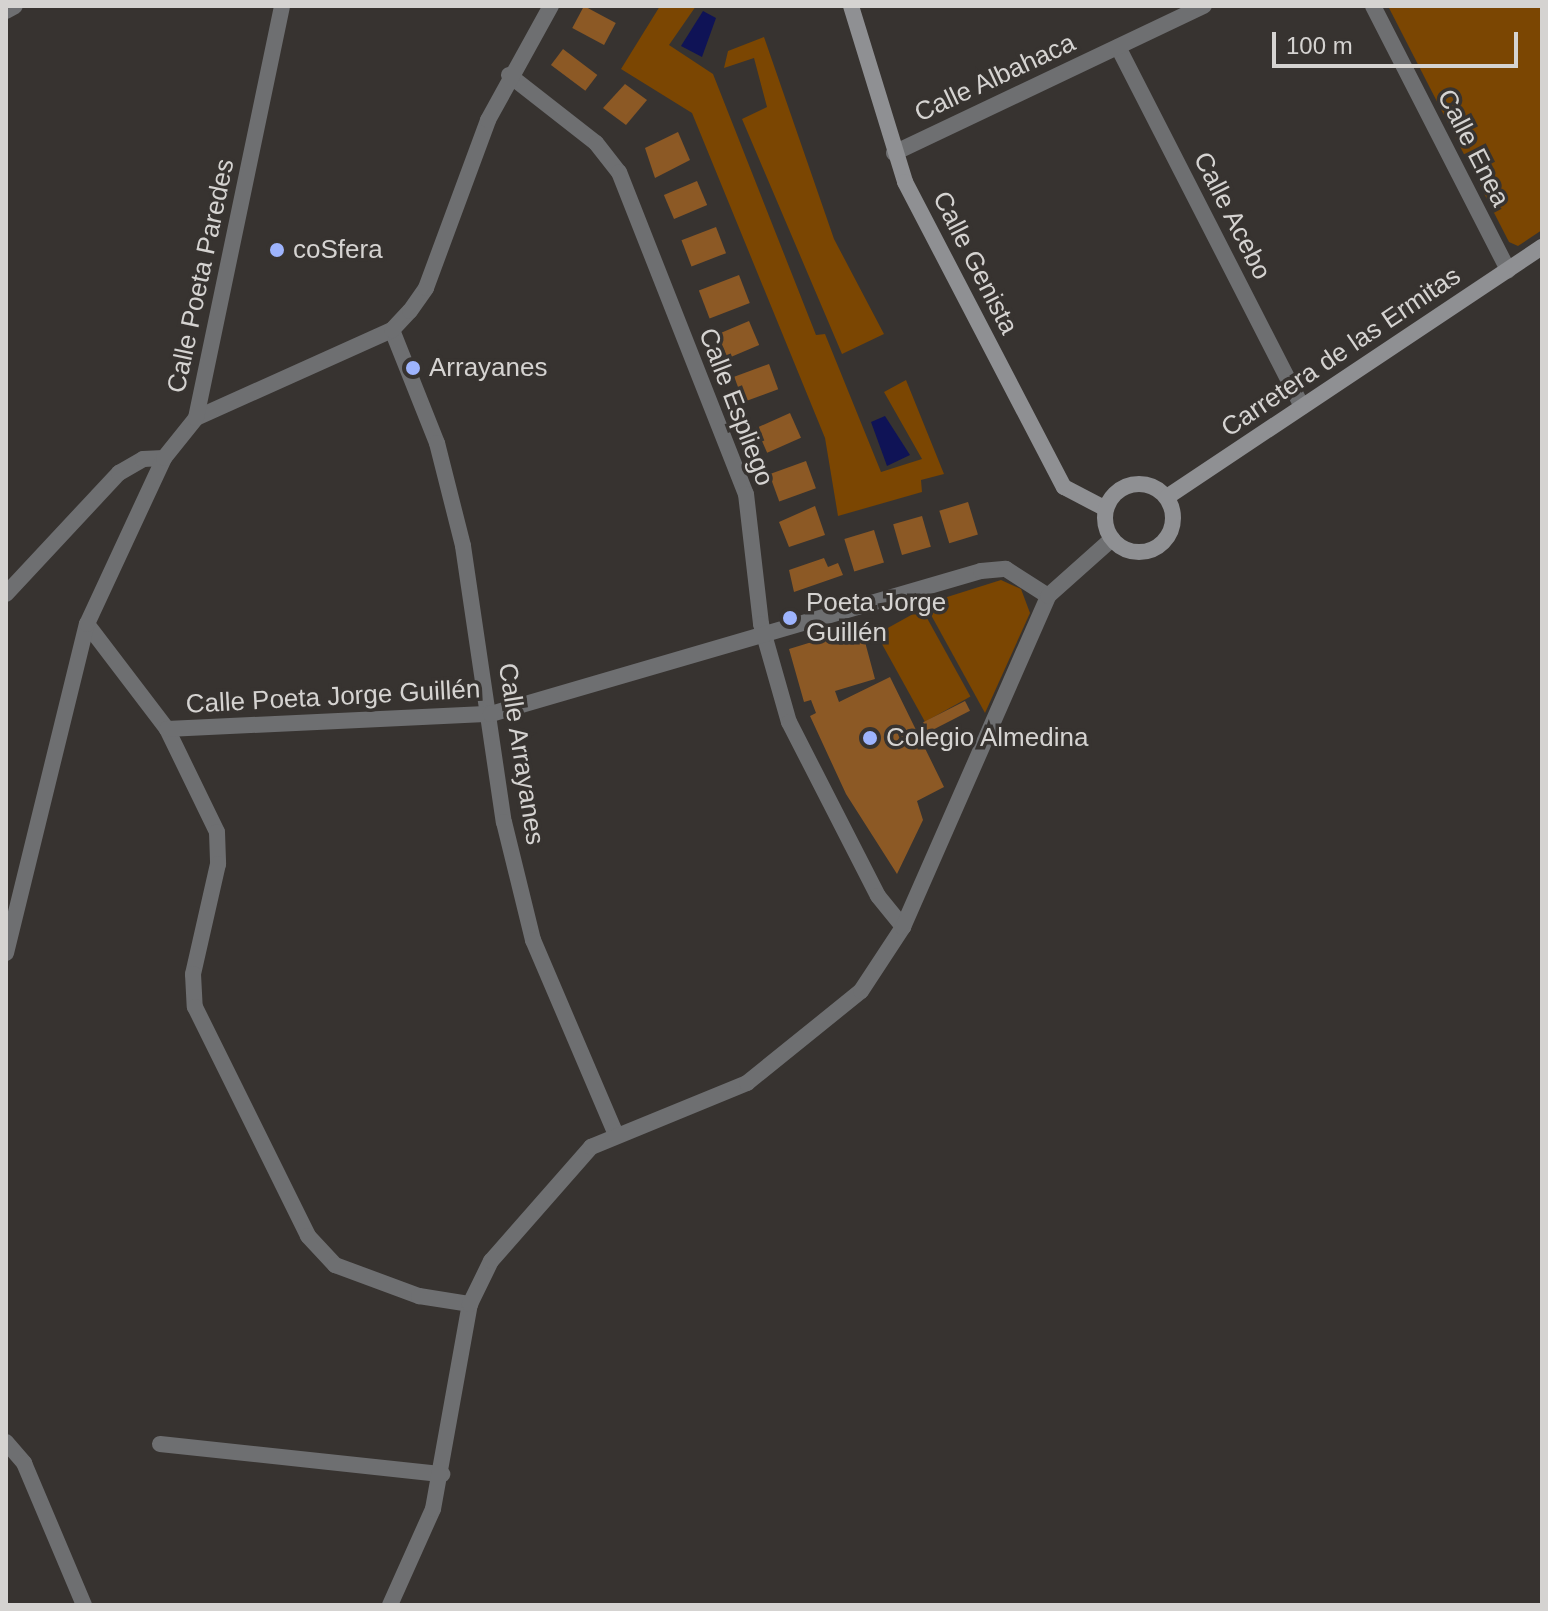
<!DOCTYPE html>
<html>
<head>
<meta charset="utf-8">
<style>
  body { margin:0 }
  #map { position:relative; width:1548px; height:1611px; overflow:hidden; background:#373330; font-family:Arial,sans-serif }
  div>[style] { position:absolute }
  .green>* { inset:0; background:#7b4602; transform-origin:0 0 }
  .water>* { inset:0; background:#0f1356 }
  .building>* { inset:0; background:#8c5925; transform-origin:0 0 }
  .street>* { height:16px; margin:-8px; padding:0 8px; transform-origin:8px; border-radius:8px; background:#6e6f71 }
  .secondary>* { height:16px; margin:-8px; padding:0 8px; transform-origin:8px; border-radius:8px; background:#8f9093 }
  .secondary>.ring { margin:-8px; padding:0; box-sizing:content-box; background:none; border:16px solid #8f9093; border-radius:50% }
  .dots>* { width:22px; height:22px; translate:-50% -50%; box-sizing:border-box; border:4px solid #373330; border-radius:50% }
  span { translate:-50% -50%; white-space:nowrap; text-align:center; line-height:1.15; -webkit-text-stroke:7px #373330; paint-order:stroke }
  .street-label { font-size:26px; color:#d5d3d1 }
  .poi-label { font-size:26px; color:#d5d3d1 }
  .left { translate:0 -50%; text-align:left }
  .frame { position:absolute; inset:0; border:8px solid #d5d3d1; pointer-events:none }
  .scale { position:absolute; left:1272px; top:32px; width:246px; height:36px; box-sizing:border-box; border:4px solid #d5d3d1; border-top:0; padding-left:10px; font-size:24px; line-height:28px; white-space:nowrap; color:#d5d3d1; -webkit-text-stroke:6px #373330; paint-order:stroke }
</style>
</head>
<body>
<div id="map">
  <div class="green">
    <div style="clip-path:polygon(660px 6px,696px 6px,669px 45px,713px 74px,816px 335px,825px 334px,881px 472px,922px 459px,884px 392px,906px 380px,944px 474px,921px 480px,922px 492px,838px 516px,825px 438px,692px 113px,621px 69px)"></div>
    <div style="clip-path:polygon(1388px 6px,1542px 6px,1542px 230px,1518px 246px,1509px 242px)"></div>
    <div style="clip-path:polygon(764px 37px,834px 239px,884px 334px,842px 354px,742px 119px,767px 107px,754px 58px,724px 68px,728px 51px)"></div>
    <div style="clip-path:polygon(1001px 580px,1021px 589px,1030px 613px,985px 713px,925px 604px)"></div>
    <div style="left:922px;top:609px;width:100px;height:52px;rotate:61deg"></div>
  </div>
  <div class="water">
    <div style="clip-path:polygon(703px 11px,716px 18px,702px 57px,681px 46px)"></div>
    <div style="clip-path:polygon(885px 416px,910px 455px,887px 466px,871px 422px)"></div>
  </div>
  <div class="building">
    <div style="left:584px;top:6px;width:36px;height:25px;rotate:28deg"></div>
    <div style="left:563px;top:49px;width:43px;height:20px;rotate:37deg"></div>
    <div style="clip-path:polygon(625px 84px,647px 100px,626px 125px,603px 108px)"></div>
    <div style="clip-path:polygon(678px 132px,690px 160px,655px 178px,645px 148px)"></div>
    <div style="left:697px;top:181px;width:26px;height:36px;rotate:67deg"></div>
    <div style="left:716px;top:227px;width:28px;height:37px;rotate:69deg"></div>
    <div style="left:739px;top:275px;width:30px;height:43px;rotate:69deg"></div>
    <div style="left:749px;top:321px;width:26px;height:34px;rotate:67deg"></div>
    <div style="left:769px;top:364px;width:27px;height:37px;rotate:70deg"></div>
    <div style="left:790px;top:413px;width:27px;height:37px;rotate:66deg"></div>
    <div style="left:806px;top:461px;width:29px;height:39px;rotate:70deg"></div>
    <div style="left:968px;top:502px;width:34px;height:30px;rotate:73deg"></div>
    <div style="clip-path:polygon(815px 506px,825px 535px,789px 547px,779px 522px)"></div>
    <div style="left:922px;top:516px;width:32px;height:30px;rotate:74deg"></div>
    <div style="left:874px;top:530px;width:34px;height:31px;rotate:73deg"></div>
    <div style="clip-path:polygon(824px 558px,828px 567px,838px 563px,843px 575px,794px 592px,789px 570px)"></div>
    <div style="clip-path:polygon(861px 627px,875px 679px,835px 691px,839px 702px,890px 677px,944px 787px,917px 801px,923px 820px,897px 874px,846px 794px,810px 716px,816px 713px,811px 700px,804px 702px,789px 649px)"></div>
    <div style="left:965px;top:701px;width:11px;height:47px;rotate:63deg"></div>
  </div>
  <div class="street">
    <div style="left:1373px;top:6px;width:297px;rotate:62.9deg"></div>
    <div style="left:6px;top:11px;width:10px;rotate:-29deg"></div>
    <div style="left:1118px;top:47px;width:404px;rotate:62.9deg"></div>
    <div style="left:509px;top:75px;width:110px;rotate:38deg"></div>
    <div style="left:596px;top:143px;width:37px;rotate:52deg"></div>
    <div style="left:619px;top:172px;width:346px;rotate:68.5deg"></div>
    <div style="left:746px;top:494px;width:131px;rotate:83.4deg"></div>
    <div style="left:761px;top:624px;width:102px;rotate:74.1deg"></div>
    <div style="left:789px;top:722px;width:195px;rotate:62.9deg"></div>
    <div style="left:878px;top:896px;width:40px;rotate:51deg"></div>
    <div style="left:894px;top:153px;width:343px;rotate:-25.4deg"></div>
    <div style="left:392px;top:330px;width:122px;rotate:68.3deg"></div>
    <div style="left:437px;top:443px;width:106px;rotate:75.8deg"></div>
    <div style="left:463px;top:546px;width:279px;rotate:81.6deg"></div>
    <div style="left:504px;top:822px;width:122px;rotate:76.2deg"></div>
    <div style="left:533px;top:940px;width:209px;rotate:66.9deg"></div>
    <div style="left:196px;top:418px;width:215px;rotate:-24.2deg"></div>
    <div style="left:392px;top:330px;width:26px;rotate:-47deg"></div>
    <div style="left:410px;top:311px;width:28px;rotate:-55deg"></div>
    <div style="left:426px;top:288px;width:179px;rotate:-69.7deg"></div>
    <div style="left:488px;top:120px;width:130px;rotate:-61.1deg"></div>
    <div style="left:6px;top:594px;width:166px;rotate:-47deg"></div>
    <div style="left:119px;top:473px;width:28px;rotate:-30deg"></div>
    <div style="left:143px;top:459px;width:21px;rotate:-3deg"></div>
    <div style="left:87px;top:624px;width:132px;rotate:52.7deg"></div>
    <div style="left:167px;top:729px;width:114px;rotate:64.1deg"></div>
    <div style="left:217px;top:832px;width:32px;rotate:88deg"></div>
    <div style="left:218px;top:864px;width:113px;rotate:102.8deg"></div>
    <div style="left:193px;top:974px;width:33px;rotate:87deg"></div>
    <div style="left:195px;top:1007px;width:255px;rotate:63.7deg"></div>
    <div style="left:308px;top:1236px;width:40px;rotate:47deg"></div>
    <div style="left:335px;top:1265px;width:90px;rotate:20.3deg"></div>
    <div style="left:419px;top:1296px;width:52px;rotate:8.9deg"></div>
    <div style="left:167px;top:729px;width:324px;rotate:-2.7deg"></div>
    <div style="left:491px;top:714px;width:510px;rotate:-16.27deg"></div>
    <div style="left:981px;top:571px;width:25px;rotate:-5deg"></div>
    <div style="left:1006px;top:569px;width:50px;rotate:32.7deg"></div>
    <div style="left:6px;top:953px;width:339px;rotate:-76.2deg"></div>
    <div style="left:87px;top:624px;width:183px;rotate:-65.1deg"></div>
    <div style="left:164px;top:458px;width:51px;rotate:-51.3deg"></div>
    <div style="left:196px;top:418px;width:421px;rotate:-78.2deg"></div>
    <div style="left:6px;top:1442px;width:28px;rotate:49deg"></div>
    <div style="left:24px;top:1463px;width:154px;rotate:67.1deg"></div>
    <div style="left:160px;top:1444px;width:284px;rotate:6.1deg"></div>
    <div style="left:390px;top:1605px;width:105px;rotate:-65.9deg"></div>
    <div style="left:433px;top:1509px;width:208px;rotate:-79.8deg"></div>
    <div style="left:470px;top:1304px;width:48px;rotate:-64deg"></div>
    <div style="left:491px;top:1261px;width:152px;rotate:-48.7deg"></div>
    <div style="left:591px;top:1147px;width:169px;rotate:-22.3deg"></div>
    <div style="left:747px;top:1083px;width:146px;rotate:-38.9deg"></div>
    <div style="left:861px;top:991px;width:77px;rotate:-56.7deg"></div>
    <div style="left:903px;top:927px;width:361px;rotate:-66.3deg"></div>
    <div style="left:1048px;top:596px;width:86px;rotate:-41.7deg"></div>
  </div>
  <div class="secondary">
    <div style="left:851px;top:6px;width:184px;rotate:72.9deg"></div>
    <div style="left:905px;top:182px;width:344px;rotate:62.5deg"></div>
    <div style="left:1064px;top:487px;width:47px;rotate:27.6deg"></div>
    <div class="ring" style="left:1105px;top:484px;width:52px;height:52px"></div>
    <div style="left:1167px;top:497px;width:451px;rotate:-33.7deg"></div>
  </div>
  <div class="dots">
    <div style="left:277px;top:250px;background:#9eb4fd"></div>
    <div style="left:413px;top:368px;background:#9eb4fd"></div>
    <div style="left:790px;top:618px;background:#9eb4fd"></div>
    <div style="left:870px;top:738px;background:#9eb4fd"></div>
  </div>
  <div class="street-label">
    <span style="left:995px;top:78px;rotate:-25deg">Calle Albahaca</span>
    <span style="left:1473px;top:148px;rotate:63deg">Calle Enea</span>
    <span style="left:1232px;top:216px;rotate:63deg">Calle Acebo</span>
    <span style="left:975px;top:263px;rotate:63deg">Calle Genista</span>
    <span style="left:201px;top:276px;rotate:-78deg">Calle Poeta Paredes</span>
    <span style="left:1341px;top:352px;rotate:-34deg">Carretera de las Ermitas</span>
    <span style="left:736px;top:407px;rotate:69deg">Calle Espliego</span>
    <span style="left:333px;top:697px;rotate:-3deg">Calle Poeta Jorge Guillén</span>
    <span style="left:521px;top:754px;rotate:81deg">Calle Arrayanes</span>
  </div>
  <div class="poi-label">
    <span class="left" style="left:293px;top:250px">coSfera</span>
    <span class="left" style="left:429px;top:368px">Arrayanes</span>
    <span class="left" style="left:806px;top:618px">Poeta Jorge<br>Guillén</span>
    <span class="left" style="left:886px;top:738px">Colegio Almedina</span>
  </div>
  <div class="frame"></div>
  <div class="scale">100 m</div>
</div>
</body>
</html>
